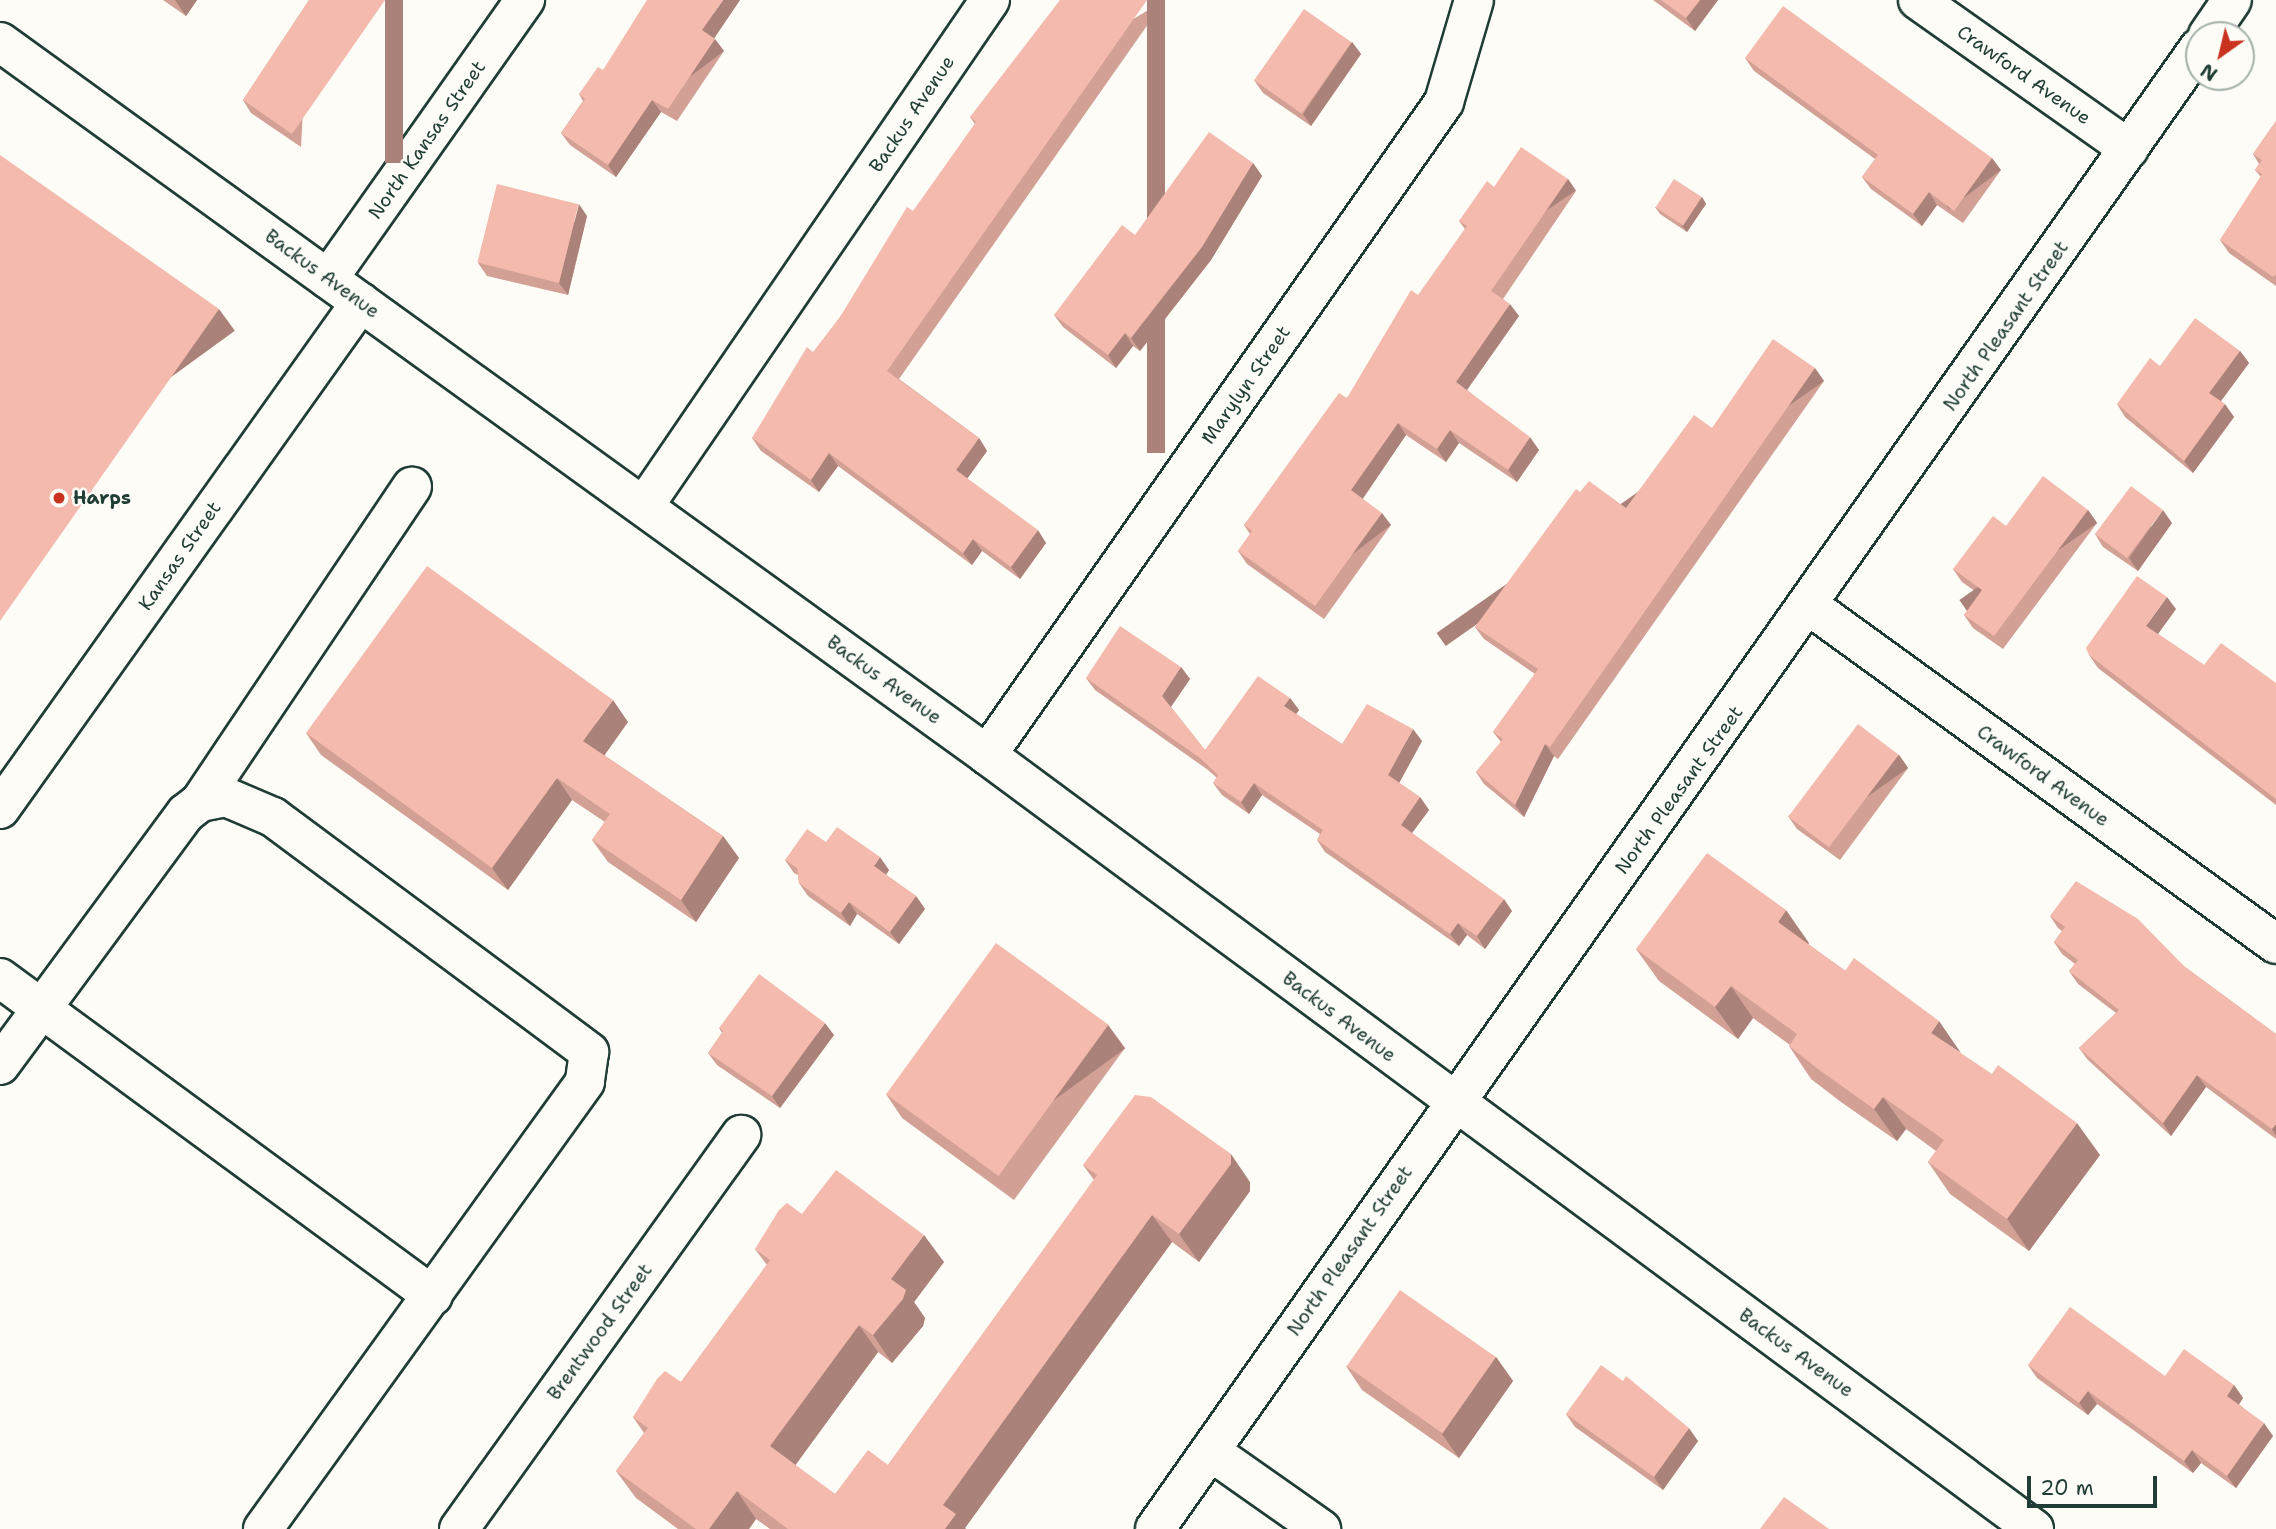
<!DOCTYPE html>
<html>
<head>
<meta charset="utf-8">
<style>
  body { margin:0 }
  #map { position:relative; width:2276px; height:1529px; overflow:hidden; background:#fdfcf7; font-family:"Shantell Sans",sans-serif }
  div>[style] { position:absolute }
  .roads { filter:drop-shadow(2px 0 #1f3d34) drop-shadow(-2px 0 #1f3d34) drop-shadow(0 2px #1f3d34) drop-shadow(0 -2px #1f3d34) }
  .minor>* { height:38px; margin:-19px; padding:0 19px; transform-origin:19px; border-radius:19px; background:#fdfcf7 }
  .wall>* { inset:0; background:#d2a095 }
  .shaded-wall>* { inset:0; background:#ab8279; transform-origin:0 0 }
  .building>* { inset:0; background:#f4baad; transform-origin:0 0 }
  .dots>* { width:19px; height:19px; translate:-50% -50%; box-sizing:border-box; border:4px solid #fdfcf7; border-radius:50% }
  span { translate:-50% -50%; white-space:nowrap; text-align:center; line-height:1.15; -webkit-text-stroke:5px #fdfcf7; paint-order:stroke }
  .street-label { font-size:19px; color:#1f3d34 }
  .poi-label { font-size:19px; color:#1f3d34; font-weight:700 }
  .left { translate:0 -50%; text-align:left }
  .north { position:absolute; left:2185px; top:21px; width:70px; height:70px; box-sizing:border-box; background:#fdfcf7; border:2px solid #a4b0a9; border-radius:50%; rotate:214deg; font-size:19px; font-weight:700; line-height:28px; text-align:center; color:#1f3d34 }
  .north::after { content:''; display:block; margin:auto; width:24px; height:32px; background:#c8321e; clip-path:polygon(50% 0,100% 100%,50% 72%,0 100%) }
  .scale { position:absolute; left:2027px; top:1476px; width:130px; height:32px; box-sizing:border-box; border:4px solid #1f3d34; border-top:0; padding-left:9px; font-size:21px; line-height:24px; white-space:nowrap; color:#1f3d34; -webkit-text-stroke:5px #fdfcf7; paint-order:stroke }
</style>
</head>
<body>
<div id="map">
  <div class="roads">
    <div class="minor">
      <div style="left:1918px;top:0;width:258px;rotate:35.2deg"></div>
      <div style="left:2208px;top:35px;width:42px;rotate:-55.6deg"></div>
      <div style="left:0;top:42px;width:1218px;rotate:35.84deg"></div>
      <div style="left:987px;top:755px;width:1302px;rotate:36.47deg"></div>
      <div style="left:328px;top:279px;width:342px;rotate:-54.8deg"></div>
      <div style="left:644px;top:506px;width:613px;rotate:-55.64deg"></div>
      <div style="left:1811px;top:607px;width:574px;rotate:35.93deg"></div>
      <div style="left:987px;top:755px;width:797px;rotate:-55.01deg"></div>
      <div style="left:1444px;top:102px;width:106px;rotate:-73.6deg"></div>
      <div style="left:200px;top:802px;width:380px;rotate:-56.1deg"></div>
      <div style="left:0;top:809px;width:622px;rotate:-54.55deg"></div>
      <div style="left:0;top:978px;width:537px;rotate:36.29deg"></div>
      <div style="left:0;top:1065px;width:313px;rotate:-53.6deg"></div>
      <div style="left:186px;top:813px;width:18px;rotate:-38deg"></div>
      <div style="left:200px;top:802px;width:26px;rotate:-11deg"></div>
      <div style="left:226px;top:797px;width:51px;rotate:23.1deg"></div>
      <div style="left:273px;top:817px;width:394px;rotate:36.6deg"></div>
      <div style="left:589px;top:1052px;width:30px;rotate:98deg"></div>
      <div style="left:585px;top:1082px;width:551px;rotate:125.77deg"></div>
      <div style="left:1210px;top:1451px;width:136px;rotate:35.1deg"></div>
      <div style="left:459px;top:1529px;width:485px;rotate:-54.4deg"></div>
      <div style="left:1155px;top:1529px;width:1812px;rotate:-54.82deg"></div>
    </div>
  </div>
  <div class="wall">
    <div style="clip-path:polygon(163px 0,197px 0,186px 16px)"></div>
    <div style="clip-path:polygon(309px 0,301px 147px,251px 113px,243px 100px)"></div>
    <div style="clip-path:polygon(740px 0,714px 38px,724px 51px,677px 121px,661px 112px,616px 177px,570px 145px,561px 133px,583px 101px,579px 94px,603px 70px)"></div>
    <div style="clip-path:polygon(1165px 0,899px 379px,979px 438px,987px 451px,967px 479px,1046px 543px,1020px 579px,982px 551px,972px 565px,838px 466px,819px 492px,761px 451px,752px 438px,840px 317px,975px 124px,970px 117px)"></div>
    <div style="clip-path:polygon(1653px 0,1718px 0,1695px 31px)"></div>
    <div style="clip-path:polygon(1352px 42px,1361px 54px,1311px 126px,1263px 93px,1254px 80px)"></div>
    <div style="clip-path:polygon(1745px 58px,2001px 170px,1963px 223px,1937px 205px,1922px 226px,1871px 189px,1862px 177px,1875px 159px,1754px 71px)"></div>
    <div style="clip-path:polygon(2276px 121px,2276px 286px,2229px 253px,2220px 240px,2261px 177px,2255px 170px,2259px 164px,2253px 154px)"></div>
    <div style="clip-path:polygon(1253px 163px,1262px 176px,1211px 260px,1140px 351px,1133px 346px,1116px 368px,1063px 327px,1054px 315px,1135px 235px)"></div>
    <div style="clip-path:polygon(1568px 179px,1576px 191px,1503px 299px,1519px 316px,1467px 390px,1539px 450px,1517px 482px,1459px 443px,1446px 462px,1406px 435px,1362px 499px,1391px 525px,1324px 619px,1247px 564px,1238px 551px,1250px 534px,1244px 525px,1347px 398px,1465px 229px,1459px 221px,1494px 187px)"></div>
    <div style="clip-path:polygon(1702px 197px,1706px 204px,1687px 232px,1660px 214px,1655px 207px)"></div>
    <div style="clip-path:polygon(587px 216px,568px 295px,487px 276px,478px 263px)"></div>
    <div style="clip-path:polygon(2240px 351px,2249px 363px,2221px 401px,2234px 417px,2193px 473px,2125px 417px,2117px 404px,2160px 366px)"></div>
    <div style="clip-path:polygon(1824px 381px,1558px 759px,1554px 756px,1524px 817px,1484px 784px,1476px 772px,1501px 742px,1493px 732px,1535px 674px,1484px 639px,1475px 627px,1580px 492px,1626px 508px,1712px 428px)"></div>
    <div style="clip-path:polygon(2088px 510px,2097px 523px,2003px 649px,1973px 628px,1964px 615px,1979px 594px,1962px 582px,1953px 569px,2006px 526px)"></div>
    <div style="clip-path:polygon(2172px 523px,2138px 571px,2103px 547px,2095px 534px)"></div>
    <div style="clip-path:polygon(2176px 609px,2158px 634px,2204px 665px,2276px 683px,2276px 805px,2098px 668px,2089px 655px)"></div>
    <div style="clip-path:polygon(1181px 667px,1190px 679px,1171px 707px,1205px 750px,1290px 698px,1299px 710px,1296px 714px,1342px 744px,1422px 741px,1399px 783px,1420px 797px,1429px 810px,1412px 833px,1512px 911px,1485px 949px,1467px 935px,1459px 946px,1325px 852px,1317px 840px,1320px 834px,1262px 795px,1249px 814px,1222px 795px,1213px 783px,1217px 778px,1208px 770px,1095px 690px,1086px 678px)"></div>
    <div style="clip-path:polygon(628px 722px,604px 755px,723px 836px,739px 858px,696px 922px,608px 862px,592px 840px,605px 822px,572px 800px,508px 890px,321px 755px,306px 733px)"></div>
    <div style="clip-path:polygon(1899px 755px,1908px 768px,1840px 860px,1797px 829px,1788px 816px)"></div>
    <div style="clip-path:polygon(826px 842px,889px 870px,886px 875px,916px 896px,925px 909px,899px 944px,857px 914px,850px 926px,808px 896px,799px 883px,798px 875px,794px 873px,785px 860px)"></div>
    <div style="clip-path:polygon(2050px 916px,2185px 967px,2276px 1034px,2276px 1139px,2206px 1087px,2171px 1136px,2088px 1060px,2079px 1048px,2116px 1013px,2078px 984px,2069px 971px,2075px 964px,2062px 954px,2054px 942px,2062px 931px,2058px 928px)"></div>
    <div style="clip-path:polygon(1809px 943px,1808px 944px,1961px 1054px,2100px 1155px,2029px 1251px,1950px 1194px,1928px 1162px,1936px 1151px,1906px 1129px,1897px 1141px,1841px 1102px,1811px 1079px,1789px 1046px,1790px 1045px,1753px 1018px,1738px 1039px,1659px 981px,1636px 949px)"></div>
    <div style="clip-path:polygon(1108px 1025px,1125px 1048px,1014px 1200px,902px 1118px,886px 1094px)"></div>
    <div style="clip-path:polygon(719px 1028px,834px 1035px,780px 1108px,717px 1065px,708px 1053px,722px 1033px)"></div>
    <div style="clip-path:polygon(1083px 1165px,1250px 1182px,1250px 1191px,1199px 1262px,1172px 1242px,965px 1528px,966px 1529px,770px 1529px,756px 1519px,749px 1529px,678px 1529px,636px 1498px,616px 1471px,644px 1433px,633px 1417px,681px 1382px,767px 1265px,755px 1249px,802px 1214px,944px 1262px,914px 1302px,925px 1318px,923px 1326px,892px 1363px,878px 1352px,795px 1465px,835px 1494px,888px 1465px,1094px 1180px)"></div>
    <div style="clip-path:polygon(1496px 1357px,1513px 1381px,1459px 1458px,1362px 1390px,1346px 1366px)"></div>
    <div style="clip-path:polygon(2028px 1365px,2165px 1376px,2234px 1385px,2243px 1398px,2239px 1404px,2273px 1436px,2236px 1488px,2201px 1463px,2193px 1473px,2097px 1404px,2088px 1415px,2037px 1378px)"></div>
    <div style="clip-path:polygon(1623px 1381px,1698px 1441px,1663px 1490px,1575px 1427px,1566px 1414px)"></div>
  </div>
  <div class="shaded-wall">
    <div style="clip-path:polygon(175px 0,197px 0,186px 16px)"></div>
    <div style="left:385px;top:0;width:18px;height:163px"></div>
    <div style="clip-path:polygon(723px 0,740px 0,711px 43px,702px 30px)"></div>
    <div style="left:1147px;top:0;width:18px;height:453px"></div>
    <div style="clip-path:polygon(1700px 0,1718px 0,1695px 31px,1686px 18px)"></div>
    <div style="left:715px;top:39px;width:15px;height:84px;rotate:53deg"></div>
    <div style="clip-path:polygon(1352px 42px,1361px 54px,1311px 126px,1303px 114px)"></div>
    <div style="clip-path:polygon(652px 100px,661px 112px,616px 177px,608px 165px)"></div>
    <div style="left:1992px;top:158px;width:15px;height:65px;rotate:53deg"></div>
    <div style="clip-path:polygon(1253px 163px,1262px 176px,1211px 260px,1140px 351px,1131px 338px)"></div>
    <div style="left:1568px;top:179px;width:14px;height:136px;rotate:56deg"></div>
    <div style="clip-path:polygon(1929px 192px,1937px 205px,1922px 226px,1913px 214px)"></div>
    <div style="clip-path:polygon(1702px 197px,1706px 204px,1687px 232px,1682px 226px)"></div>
    <div style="clip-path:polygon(579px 204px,587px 216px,568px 295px,559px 283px)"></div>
    <div style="clip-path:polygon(1510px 304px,1519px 316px,1464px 394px,1456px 382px)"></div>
    <div style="left:219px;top:309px;width:27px;height:381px;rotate:54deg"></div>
    <div style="clip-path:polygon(1125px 333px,1133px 346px,1116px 368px,1108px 355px)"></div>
    <div style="clip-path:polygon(2240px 351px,2249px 363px,2218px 405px,2209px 393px)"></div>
    <div style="left:1815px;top:368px;width:16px;height:462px;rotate:55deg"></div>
    <div style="clip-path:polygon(2225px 404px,2234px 417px,2193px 473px,2184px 461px)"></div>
    <div style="clip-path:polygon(1398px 423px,1406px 435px,1360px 503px,1351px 490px)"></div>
    <div style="clip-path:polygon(1450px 430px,1459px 443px,1446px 462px,1437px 449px)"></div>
    <div style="clip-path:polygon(1530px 437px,1539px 450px,1517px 482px,1508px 470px)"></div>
    <div style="clip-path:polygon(979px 438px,987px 451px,964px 483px,956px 470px)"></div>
    <div style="clip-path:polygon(829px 453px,838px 466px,819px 492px,811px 480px)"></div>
    <div style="left:2088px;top:510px;width:16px;height:157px;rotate:55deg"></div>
    <div style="clip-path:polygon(2163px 510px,2172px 523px,2138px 571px,2129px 558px)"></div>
    <div style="left:1382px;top:513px;width:15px;height:115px;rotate:53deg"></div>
    <div style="clip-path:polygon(1038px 530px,1046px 543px,1020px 579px,1011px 567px)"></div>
    <div style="clip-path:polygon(973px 539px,982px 551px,972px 565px,963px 553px)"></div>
    <div style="clip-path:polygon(2167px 597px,2176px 609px,2155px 638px,2146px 626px)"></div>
    <div style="clip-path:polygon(1181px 667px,1190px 679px,1170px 708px,1162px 696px)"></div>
    <div style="clip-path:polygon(1290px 698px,1299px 710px,1293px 718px,1284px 706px)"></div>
    <div style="clip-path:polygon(613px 700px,628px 722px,599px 763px,583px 741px)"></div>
    <div style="clip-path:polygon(1413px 729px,1422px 741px,1397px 787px,1388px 775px)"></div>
    <div style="clip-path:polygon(1545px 744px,1554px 756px,1524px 817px,1515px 805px)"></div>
    <div style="left:1899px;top:755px;width:16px;height:114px;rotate:55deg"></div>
    <div style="clip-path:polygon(557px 778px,572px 800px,508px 890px,492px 868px)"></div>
    <div style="clip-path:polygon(1254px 783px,1262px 795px,1249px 814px,1241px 802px)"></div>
    <div style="clip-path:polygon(1420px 797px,1429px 810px,1409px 837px,1401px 825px)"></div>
    <div style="clip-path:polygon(723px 836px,739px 858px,696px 922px,681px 900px)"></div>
    <div style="clip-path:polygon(880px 857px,889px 870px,883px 879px,874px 866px)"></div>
    <div style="clip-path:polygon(916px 896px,925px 909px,899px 944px,890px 932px)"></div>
    <div style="clip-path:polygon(1504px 899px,1512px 911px,1485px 949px,1477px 936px)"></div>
    <div style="clip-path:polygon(849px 902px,857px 914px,850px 926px,841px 913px)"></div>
    <div style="clip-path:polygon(1786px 910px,1809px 943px,1800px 954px,1778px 922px)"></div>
    <div style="clip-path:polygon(1458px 923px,1467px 935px,1459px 946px,1450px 934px)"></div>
    <div style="clip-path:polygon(1731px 986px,1753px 1018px,1738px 1039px,1715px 1007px)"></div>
    <div style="clip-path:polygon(1939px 1021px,1961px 1053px,1931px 1033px)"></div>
    <div style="clip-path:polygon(825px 1023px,834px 1035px,780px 1108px,772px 1096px)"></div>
    <div style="left:1108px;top:1025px;width:29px;height:187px;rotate:54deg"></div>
    <div style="clip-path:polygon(2197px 1075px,2206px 1087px,2171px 1136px,2163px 1123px)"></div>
    <div style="clip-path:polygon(1883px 1097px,1906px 1129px,1897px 1141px,1874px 1109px)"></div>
    <div style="clip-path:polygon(2077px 1123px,2100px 1155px,2029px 1251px,2007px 1219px)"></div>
    <div style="clip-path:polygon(2276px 1124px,2276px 1136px,2272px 1129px)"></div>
    <div style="clip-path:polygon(1231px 1154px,1250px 1182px,1250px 1191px,1199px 1262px,1179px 1234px)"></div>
    <div style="clip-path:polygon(1152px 1215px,1172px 1242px,965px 1528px,966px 1529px,945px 1529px,943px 1505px)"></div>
    <div style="clip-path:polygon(924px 1235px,944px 1262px,914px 1302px,925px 1318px,923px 1326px,892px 1363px,873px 1335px,891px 1279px)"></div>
    <div style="clip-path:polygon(859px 1325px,878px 1352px,789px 1474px,770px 1446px)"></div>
    <div style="clip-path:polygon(1496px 1357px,1513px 1381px,1459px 1458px,1442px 1434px)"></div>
    <div style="clip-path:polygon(2234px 1385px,2243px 1398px,2236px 1409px,2227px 1396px)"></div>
    <div style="clip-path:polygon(2088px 1391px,2097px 1404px,2088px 1415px,2079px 1403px)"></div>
    <div style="clip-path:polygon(2264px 1423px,2273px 1436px,2236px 1488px,2227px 1476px)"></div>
    <div style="clip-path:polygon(1689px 1428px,1698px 1441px,1663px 1490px,1654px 1477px)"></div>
    <div style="clip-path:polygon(2192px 1450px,2201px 1463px,2193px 1473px,2184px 1461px)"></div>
    <div style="clip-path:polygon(737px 1491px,756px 1519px,749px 1529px,709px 1529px)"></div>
  </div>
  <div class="building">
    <div style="clip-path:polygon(309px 0,385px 0,292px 134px,243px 100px)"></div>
    <div style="clip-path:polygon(647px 0,723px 0,702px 30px,715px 39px,668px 109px,652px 100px,608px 165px,561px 133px,585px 99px,579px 94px,598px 67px,603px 70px)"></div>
    <div style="clip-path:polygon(1060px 0,1147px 0,887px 371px,979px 438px,956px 470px,1038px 530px,1011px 567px,973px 539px,963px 553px,829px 453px,811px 480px,752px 438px,807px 347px,813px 352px,840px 317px,907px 207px,913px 211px,976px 122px,970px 117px)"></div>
    <div style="clip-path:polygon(1661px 0,1700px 0,1686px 18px)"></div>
    <div style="clip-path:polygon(1783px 6px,1992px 158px,1954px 211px,1929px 192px,1913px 214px,1862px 177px,1878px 155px,1745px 58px)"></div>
    <div style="left:1304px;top:9px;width:58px;height:87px;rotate:35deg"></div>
    <div style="clip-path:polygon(2276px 121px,2276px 274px,2273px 277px,2220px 240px,2262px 174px,2255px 170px,2262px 160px,2253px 154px)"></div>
    <div style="clip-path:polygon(1209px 132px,1253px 163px,1202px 247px,1131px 338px,1125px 333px,1108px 355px,1054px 315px,1122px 225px,1135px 235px)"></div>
    <div style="clip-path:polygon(1521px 147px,1568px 179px,1491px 291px,1510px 304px,1456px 382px,1530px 437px,1508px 470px,1450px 430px,1437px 449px,1398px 423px,1351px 490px,1382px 513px,1315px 606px,1238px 551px,1252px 531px,1244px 525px,1339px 393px,1347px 398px,1411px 290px,1418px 295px,1467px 226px,1459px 221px,1487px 181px,1494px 187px)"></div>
    <div style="clip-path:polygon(0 155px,219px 309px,0 621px)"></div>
    <div style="left:1674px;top:179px;width:33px;height:34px;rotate:33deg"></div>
    <div style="left:497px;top:184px;width:84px;height:81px;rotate:14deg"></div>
    <div style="clip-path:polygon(2195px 318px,2240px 351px,2209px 393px,2225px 404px,2184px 461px,2117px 404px,2150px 358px,2160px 366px)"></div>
    <div style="clip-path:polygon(1773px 339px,1815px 368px,1550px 747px,1545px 744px,1515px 805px,1476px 772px,1503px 739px,1493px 732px,1538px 669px,1475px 627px,1576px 489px,1580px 492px,1589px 481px,1626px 508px,1694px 415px,1712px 428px)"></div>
    <div style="clip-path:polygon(2043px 476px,2088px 510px,1994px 636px,1964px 615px,1982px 590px,1953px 569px,1993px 516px,2006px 526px)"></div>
    <div style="left:2131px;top:486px;width:40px;height:60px;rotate:37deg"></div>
    <div style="clip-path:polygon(427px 566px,613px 700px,583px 741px,723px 836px,681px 900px,592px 840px,610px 814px,557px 778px,492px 868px,306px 733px)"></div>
    <div style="clip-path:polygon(2137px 576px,2167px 597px,2146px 626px,2204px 665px,2221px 643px,2276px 683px,2276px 799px,2089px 655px,2086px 648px)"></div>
    <div style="clip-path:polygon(1120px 626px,1181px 667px,1162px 696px,1205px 750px,1258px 676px,1290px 698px,1284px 706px,1342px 744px,1367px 704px,1413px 729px,1388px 775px,1420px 797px,1401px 825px,1504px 899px,1477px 936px,1458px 923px,1450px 934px,1317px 840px,1323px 830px,1254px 783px,1241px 802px,1213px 783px,1218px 775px,1200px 758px,1086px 678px)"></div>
    <div style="left:1858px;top:724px;width:51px;height:116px;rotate:37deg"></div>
    <div style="clip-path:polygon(837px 827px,880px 857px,874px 866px,916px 896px,890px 932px,849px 902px,841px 913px,799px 883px,797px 868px,785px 860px,807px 829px,826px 842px)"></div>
    <div style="clip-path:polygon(1707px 853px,1786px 910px,1778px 922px,1845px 971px,1854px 958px,1939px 1021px,1931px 1033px,1992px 1074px,1998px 1065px,2077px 1123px,2007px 1219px,1928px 1162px,1944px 1140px,1883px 1097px,1874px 1109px,1818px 1069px,1789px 1046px,1797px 1034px,1731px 986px,1715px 1007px,1636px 949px)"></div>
    <div style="clip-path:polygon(2076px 881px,2138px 919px,2185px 967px,2276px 1034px,2276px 1124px,2272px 1129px,2197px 1075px,2163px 1123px,2079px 1048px,2119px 1010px,2069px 971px,2078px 960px,2054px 942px,2065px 927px,2050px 916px)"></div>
    <div style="left:996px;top:943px;width:139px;height:187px;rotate:36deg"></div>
    <div style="clip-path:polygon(759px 974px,825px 1023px,772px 1096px,708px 1053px,723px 1031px,719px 1028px)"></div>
    <div style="clip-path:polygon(1135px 1095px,1151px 1097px,1231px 1154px,1231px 1164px,1179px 1234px,1152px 1215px,943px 1505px,956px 1514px,945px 1529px,788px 1529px,737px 1491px,709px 1529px,696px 1529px,616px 1471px,648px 1428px,633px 1417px,657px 1379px,665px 1371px,681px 1382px,770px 1260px,755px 1249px,779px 1210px,787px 1203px,802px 1214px,836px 1170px,924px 1235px,891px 1279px,906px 1290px,903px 1299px,873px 1335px,859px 1325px,770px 1446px,835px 1494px,868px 1450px,888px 1465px,1097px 1175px,1083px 1165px)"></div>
    <div style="left:1400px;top:1290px;width:117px;height:93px;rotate:35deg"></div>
    <div style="clip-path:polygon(2070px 1307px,2165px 1376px,2184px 1349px,2234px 1385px,2227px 1396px,2264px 1423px,2227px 1476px,2192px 1450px,2184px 1461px,2088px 1391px,2079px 1403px,2028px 1365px)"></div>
    <div style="clip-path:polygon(1601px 1365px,1623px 1381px,1626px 1376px,1689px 1428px,1654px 1477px,1566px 1414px)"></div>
    <div style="clip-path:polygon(1784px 1497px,1829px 1529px,1760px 1529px)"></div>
  </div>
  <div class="dots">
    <div style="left:59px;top:498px;background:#c8321e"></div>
  </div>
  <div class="street-label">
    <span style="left:2024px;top:75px;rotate:35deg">Crawford Avenue</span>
    <span style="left:912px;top:114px;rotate:-56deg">Backus Avenue</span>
    <span style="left:427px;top:140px;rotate:-55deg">North Kansas Street</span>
    <span style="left:322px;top:274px;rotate:36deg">Backus Avenue</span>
    <span style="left:2006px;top:326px;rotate:-55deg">North Pleasant Street</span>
    <span style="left:1246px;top:385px;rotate:-55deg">Marylyn Street</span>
    <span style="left:180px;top:556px;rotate:-55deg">Kansas Street</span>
    <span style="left:884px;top:680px;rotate:36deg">Backus Avenue</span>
    <span style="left:2043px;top:776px;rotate:36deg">Crawford Avenue</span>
    <span style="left:1679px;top:790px;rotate:-54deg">North Pleasant Street</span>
    <span style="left:1339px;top:1017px;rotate:37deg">Backus Avenue</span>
    <span style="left:1350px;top:1251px;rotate:-55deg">North Pleasant Street</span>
    <span style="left:600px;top:1332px;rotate:-54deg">Brentwood Street</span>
    <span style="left:1796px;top:1353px;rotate:36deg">Backus Avenue</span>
  </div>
  <div class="poi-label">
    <span class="left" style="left:73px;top:498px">Harps</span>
  </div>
  <div class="north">N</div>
  <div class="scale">20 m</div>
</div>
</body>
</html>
